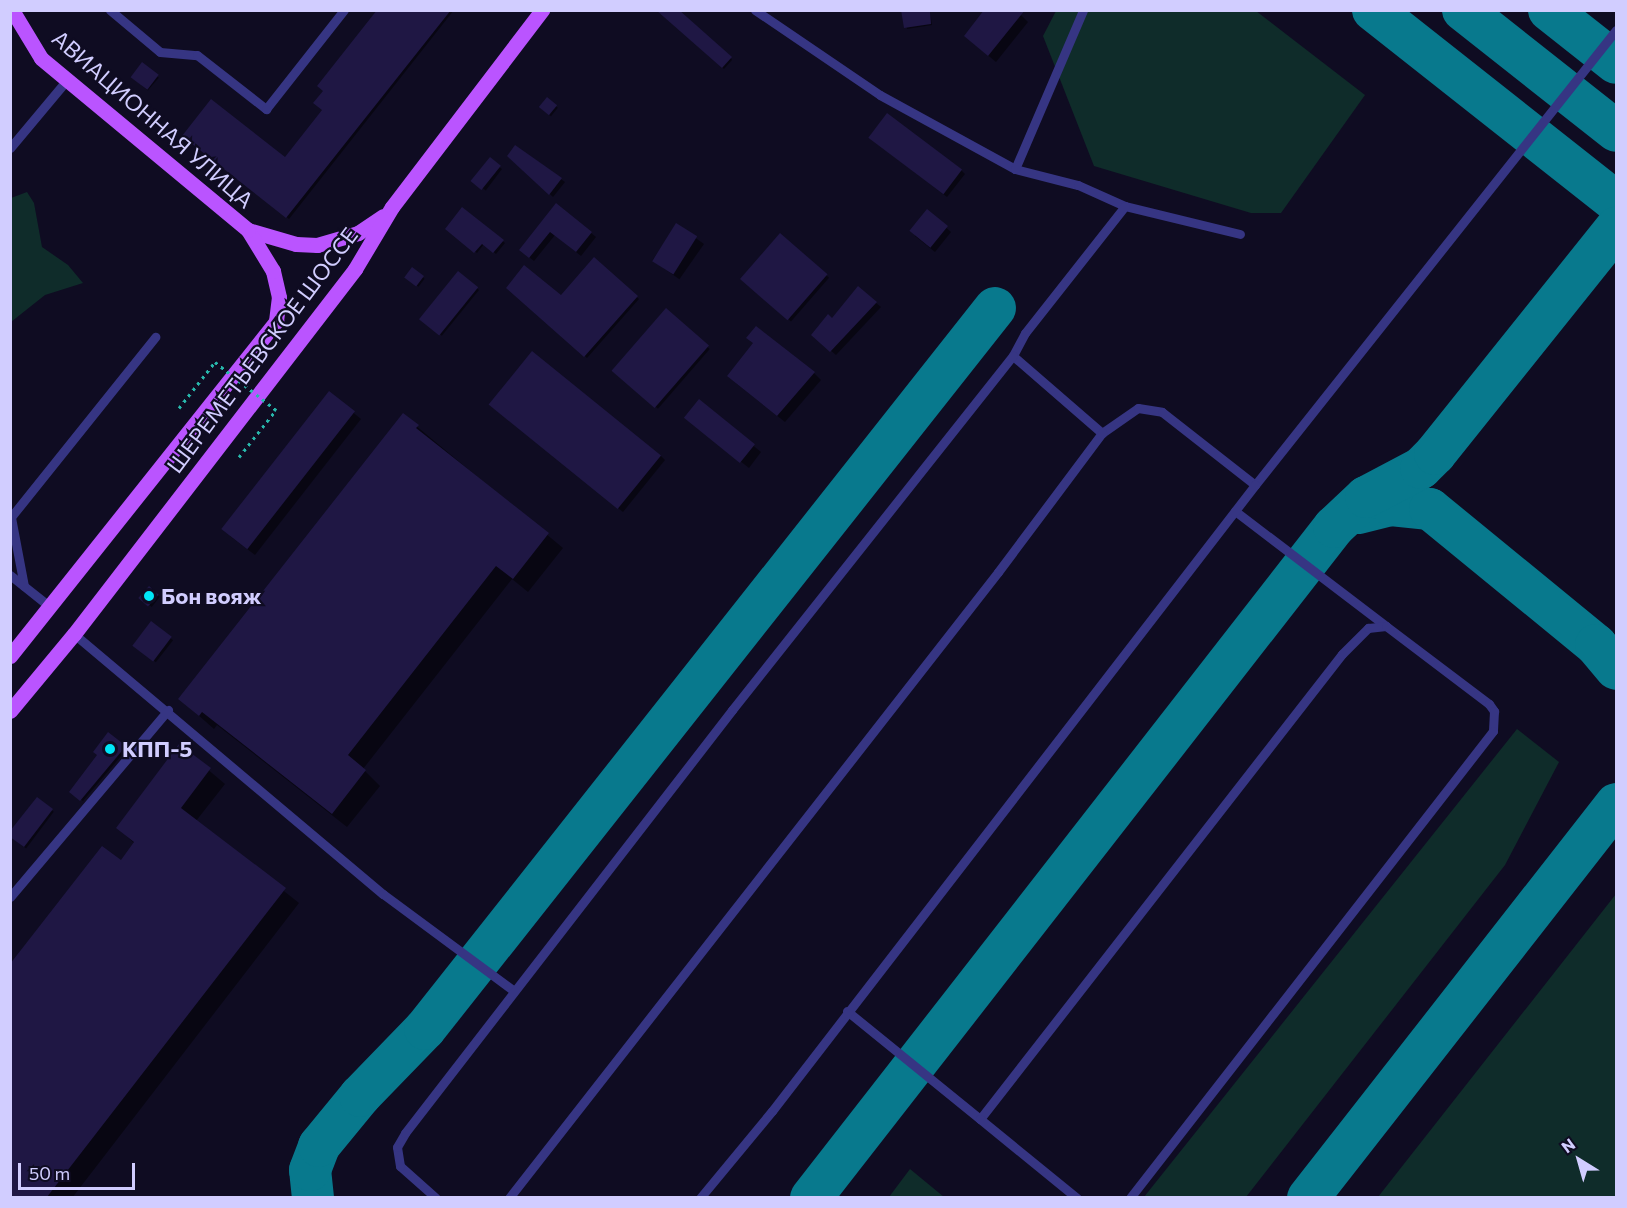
<!DOCTYPE html>
<html>
<head>
<meta charset="utf-8">
<style>
  body { margin:0 }
  #map { position:relative; width:1627px; height:1208px; overflow:hidden; background:#0f0c22; font-family:Commissioner,sans-serif }
  div>[style] { position:absolute }
  .green>* { inset:0; background:#0f2c2a }
  .shadow>* { inset:0; background:#0007; transform-origin:0 0 }
  .taxiway>* { height:42px; margin:-21px; padding:0 21px; transform-origin:21px; border-radius:21px; background:#08798d }
  .building>* { inset:0; background:#1f1744; transform-origin:0 0 }
  .path>* { height:3px; margin-top:-1.5px; transform-origin:0; background:repeating-linear-gradient(90deg,#28b8ac 0 3px,transparent 0 7.5px) }
  .service>* { height:9px; margin:-4.5px; padding:0 4.5px; transform-origin:4.5px; border-radius:4.5px; background:#363583 }
  .primary>* { height:15px; margin:-7.5px; padding:0 7.5px; transform-origin:7.5px; border-radius:7.5px; background:#ba54ff }
  .path-bridge>* { height:3px; margin-top:-1.5px; transform-origin:0; background:repeating-linear-gradient(90deg,#28b8ac 0 3px,transparent 0 7.5px) }
  .dots>* { width:16px; height:16px; translate:-50% -50%; box-sizing:border-box; border:3px solid #0f0c22; border-radius:50% }
  span { translate:-50% -50%; white-space:nowrap; text-align:center; line-height:1.15; -webkit-text-stroke:4.5px #0f0c22; paint-order:stroke }
  .street-label { font-size:22px; color:#d1cdff }
  .poi-label { font-size:22px; color:#d1cdff; font-weight:700 }
  .left { translate:0 -50%; text-align:left }
  .frame { position:absolute; inset:0; border:12px solid #d1cdff; pointer-events:none }
  .north { position:absolute; left:1549px; top:1130px; width:60px; height:60px; -webkit-text-stroke:4px #0f0c22; paint-order:stroke; rotate:323deg; font-size:16px; font-weight:700; line-height:24px; text-align:center; color:#d1cdff }
  .north::after { content:''; display:block; margin:auto; width:21px; height:27px; background:#d1cdff; clip-path:polygon(50% 0,100% 100%,50% 72%,0 100%) }
  .scale { position:absolute; left:18px; top:1163px; width:117px; height:27px; box-sizing:border-box; border:3px solid #d1cdff; border-top:0; padding-left:8px; font-size:18px; line-height:21px; white-space:nowrap; color:#d1cdff; -webkit-text-stroke:4px #0f0c22; paint-order:stroke }
</style>
</head>
<body>
<div id="map">
  <div class="green">
    <div style="clip-path:polygon(1056px 11px,1256px 11px,1365px 95px,1281px 213px,1251px 213px,1094px 166px,1043px 36px)"></div>
    <div style="clip-path:polygon(27px 192px,34px 203px,42px 247px,68px 265px,83px 283px,45px 295px,11px 322px,11px 198px)"></div>
    <div style="clip-path:polygon(1517px 729px,1559px 762px,1505px 865px,1246px 1197px,1144px 1197px)"></div>
    <div style="clip-path:polygon(1616px 894px,1616px 1197px,1378px 1197px)"></div>
    <div style="clip-path:polygon(910px 1169px,944px 1197px,889px 1197px)"></div>
  </div>
  <div class="shadow">
    <div style="clip-path:polygon(379px 10px,454px 10px,289px 219px,184px 135px,285px 159px,324px 110px)"></div>
    <div style="clip-path:polygon(658px 10px,731px 58px,732px 60px,724px 69px)"></div>
    <div style="clip-path:polygon(903px 10px,930px 10px,932px 25px,907px 29px)"></div>
    <div style="clip-path:polygon(1021px 15px,1028px 22px,996px 62px,973px 43px)"></div>
    <div style="left:143px;top:64px;width:21px;height:17px;rotate:41deg"></div>
    <div style="left:547px;top:99px;width:14px;height:11px;rotate:39deg"></div>
    <div style="clip-path:polygon(875px 142px,961px 170px,965px 174px,947px 197px)"></div>
    <div style="clip-path:polygon(515px 147px,565px 182px,553px 197px,509px 155px)"></div>
    <div style="left:490px;top:160px;width:15px;height:27px;rotate:37deg"></div>
    <div style="clip-path:polygon(557px 205px,596px 237px,581px 256px,555px 235px,534px 261px,525px 254px)"></div>
    <div style="clip-path:polygon(462px 209px,505px 243px,496px 254px,484px 244px,477px 253px,447px 229px)"></div>
    <div style="clip-path:polygon(927px 211px,951px 232px,935px 252px,915px 236px)"></div>
    <div style="left:677px;top:225px;width:33px;height:43px;rotate:35deg"></div>
    <div style="left:780px;top:235px;width:65px;height:58px;rotate:41deg"></div>
    <div style="clip-path:polygon(594px 259px,639px 299px,587px 358px,508px 288px,561px 297px)"></div>
    <div style="left:412px;top:269px;width:16px;height:10px;rotate:38deg"></div>
    <div style="left:458px;top:273px;width:27px;height:59px;rotate:39deg"></div>
    <div style="clip-path:polygon(876px 303px,881px 307px,836px 355px,817px 339px,832px 320px)"></div>
    <div style="left:666px;top:311px;width:58px;height:79px;rotate:41deg"></div>
    <div style="clip-path:polygon(814px 373px,821px 380px,785px 422px,736px 383px)"></div>
    <div style="clip-path:polygon(329px 393px,361px 419px,255px 555px,230px 536px)"></div>
    <div style="clip-path:polygon(699px 402px,761px 452px,749px 468px,694px 425px)"></div>
    <div style="clip-path:polygon(496px 409px,661px 456px,665px 460px,623px 512px)"></div>
    <div style="clip-path:polygon(403px 415px,563px 548px,528px 592px,512px 579px,363px 769px,380px 786px,347px 827px,217px 725px,214px 729px,180px 699px)"></div>
    <div style="left:149px;top:588px;width:14px;height:13px;rotate:39deg"></div>
    <div style="left:151px;top:623px;width:28px;height:28px;rotate:38deg"></div>
    <div style="clip-path:polygon(108px 734px,127px 749px,83px 801px,71px 792px,99px 755px)"></div>
    <div style="clip-path:polygon(180px 746px,225px 784px,196px 821px,299px 903px,72px 1198px,10px 1198px,10px 967px,121px 862px,135px 844px,118px 828px)"></div>
    <div style="left:37px;top:799px;width:21px;height:46px;rotate:37deg"></div>
  </div>
  <div class="taxiway">
    <div style="left:1373px;top:10px;width:310px;rotate:38.3deg"></div>
    <div style="left:1463px;top:10px;width:195px;rotate:38.3deg"></div>
    <div style="left:1549px;top:10px;width:85px;rotate:38.3deg"></div>
    <div style="left:1358px;top:513px;width:34px;rotate:-14deg"></div>
    <div style="left:1391px;top:505px;width:39px;rotate:6deg"></div>
    <div style="left:1430px;top:509px;width:215px;rotate:39.3deg"></div>
    <div style="left:1596px;top:645px;width:31px;rotate:50deg"></div>
    <div style="left:313px;top:1198px;width:28px;rotate:-96deg"></div>
    <div style="left:310px;top:1170px;width:26px;rotate:-69deg"></div>
    <div style="left:319px;top:1146px;width:65px;rotate:-50.6deg"></div>
    <div style="left:360px;top:1096px;width:93px;rotate:-45.9deg"></div>
    <div style="left:425px;top:1029px;width:919px;rotate:-51.67deg"></div>
    <div style="left:811px;top:1198px;width:851px;rotate:-52.07deg"></div>
    <div style="left:1334px;top:527px;width:44px;rotate:-43.2deg"></div>
    <div style="left:1366px;top:497px;width:62px;rotate:-27.8deg"></div>
    <div style="left:1421px;top:468px;width:20px;rotate:-45deg"></div>
    <div style="left:1435px;top:454px;width:290px;rotate:-51.3deg"></div>
    <div style="left:1308px;top:1198px;width:500px;rotate:-51.98deg"></div>
  </div>
  <div class="building">
    <div style="clip-path:polygon(377px 10px,451px 10px,286px 218px,182px 136px,211px 99px,285px 157px,322px 110px,313px 103px,323px 91px,317px 86px)"></div>
    <div style="clip-path:polygon(656px 10px,679px 10px,732px 57px,722px 68px)"></div>
    <div style="clip-path:polygon(901px 10px,930px 10px,931px 24px,904px 28px)"></div>
    <div style="clip-path:polygon(984px 10px,1025px 10px,988px 56px,964px 36px)"></div>
    <div style="left:142px;top:62px;width:21px;height:19px;rotate:37deg"></div>
    <div style="left:547px;top:97px;width:13px;height:13px;rotate:39deg"></div>
    <div style="left:887px;top:113px;width:94px;height:31px;rotate:37deg"></div>
    <div style="clip-path:polygon(515px 145px,562px 178px,549px 195px,507px 156px)"></div>
    <div style="left:490px;top:157px;width:14px;height:31px;rotate:39deg"></div>
    <div style="clip-path:polygon(556px 203px,592px 232px,576px 252px,550px 232px,529px 258px,519px 250px)"></div>
    <div style="clip-path:polygon(462px 207px,504px 240px,493px 253px,482px 244px,474px 253px,445px 229px)"></div>
    <div style="left:927px;top:209px;width:27px;height:28px;rotate:39deg"></div>
    <div style="left:676px;top:223px;width:25px;height:45px;rotate:32deg"></div>
    <div style="left:780px;top:233px;width:63px;height:61px;rotate:41deg"></div>
    <div style="clip-path:polygon(594px 257px,638px 296px,584px 357px,506px 288px,524px 265px,561px 295px)"></div>
    <div style="left:412px;top:267px;width:15px;height:13px;rotate:37deg"></div>
    <div style="left:458px;top:271px;width:26px;height:62px;rotate:39deg"></div>
    <div style="clip-path:polygon(858px 286px,877px 302px,830px 352px,811px 335px,828px 314px,832px 318px)"></div>
    <div style="left:666px;top:308px;width:57px;height:83px;rotate:41deg"></div>
    <div style="clip-path:polygon(756px 326px,815px 372px,777px 416px,727px 376px,753px 343px,746px 338px)"></div>
    <div style="left:532px;top:351px;width:166px;height:69px;rotate:39deg"></div>
    <div style="left:329px;top:391px;width:33px;height:175px;rotate:38deg"></div>
    <div style="left:699px;top:399px;width:72px;height:24px;rotate:39deg"></div>
    <div style="clip-path:polygon(403px 413px,419px 425px,416px 428px,549px 533px,513px 579px,496px 566px,348px 755px,366px 770px,332px 814px,202px 712px,199px 716px,178px 699px)"></div>
    <div style="left:149px;top:586px;width:13px;height:16px;rotate:42deg"></div>
    <div style="left:151px;top:621px;width:26px;height:31px;rotate:37deg"></div>
    <div style="clip-path:polygon(108px 732px,126px 746px,80px 801px,69px 792px,97px 755px,93px 752px)"></div>
    <div style="clip-path:polygon(179px 744px,211px 768px,181px 808px,286px 888px,47px 1197px,10px 1197px,10px 964px,102px 846px,121px 860px,134px 842px,116px 828px)"></div>
    <div style="clip-path:polygon(37px 797px,53px 809px,24px 847px,10px 837px,10px 831px)"></div>
  </div>
  <div class="path">
    <div style="left:179px;top:408px;width:58px;rotate:-52deg"></div>
    <div style="left:239px;top:457px;width:60px;rotate:-51.8deg"></div>
  </div>
  <div class="service">
    <div style="left:110px;top:10px;width:65px;rotate:40deg"></div>
    <div style="left:160px;top:52px;width:37px;rotate:5deg"></div>
    <div style="left:197px;top:55px;width:88px;rotate:38deg"></div>
    <div style="left:266px;top:109px;width:126px;rotate:-51.8deg"></div>
    <div style="left:755px;top:10px;width:151px;rotate:34.2deg"></div>
    <div style="left:880px;top:95px;width:154px;rotate:28.7deg"></div>
    <div style="left:1015px;top:169px;width:65px;rotate:14.3deg"></div>
    <div style="left:1078px;top:185px;width:51px;rotate:24.1deg"></div>
    <div style="left:10px;top:148px;width:87px;rotate:-50.1deg"></div>
    <div style="left:1015px;top:169px;width:173px;rotate:-66.8deg"></div>
    <div style="left:1240px;top:234px;width:118px;rotate:-166.3deg"></div>
    <div style="left:1125px;top:206px;width:162px;rotate:128.2deg"></div>
    <div style="left:1025px;top:333px;width:26px;rotate:118deg"></div>
    <div style="left:1013px;top:356px;width:118px;rotate:40.9deg"></div>
    <div style="left:1102px;top:433px;width:44px;rotate:-34.8deg"></div>
    <div style="left:1138px;top:408px;width:24px;rotate:9deg"></div>
    <div style="left:1162px;top:412px;width:118px;rotate:38.1deg"></div>
    <div style="left:1255px;top:485px;width:581px;rotate:-51.57deg"></div>
    <div style="left:1235px;top:511px;width:190px;rotate:37.3deg"></div>
    <div style="left:10px;top:575px;width:50px;rotate:38.5deg"></div>
    <div style="left:24px;top:586px;width:70px;rotate:-100.7deg"></div>
    <div style="left:11px;top:517px;width:231px;rotate:-51.3deg"></div>
    <div style="left:74px;top:634px;width:404px;rotate:40.1deg"></div>
    <div style="left:383px;top:894px;width:163px;rotate:36.5deg"></div>
    <div style="left:10px;top:897px;width:245px;rotate:-49.8deg"></div>
    <div style="left:847px;top:1011px;width:171px;rotate:39.1deg"></div>
    <div style="left:980px;top:1119px;width:589px;rotate:-52.1deg"></div>
    <div style="left:1342px;top:654px;width:37px;rotate:-45deg"></div>
    <div style="left:1368px;top:628px;width:18px;rotate:-6deg"></div>
    <div style="left:1386px;top:626px;width:129px;rotate:37.1deg"></div>
    <div style="left:1489px;top:704px;width:9px;rotate:54deg"></div>
    <div style="left:1494px;top:711px;width:20px;rotate:93deg"></div>
    <div style="left:1493px;top:731px;width:591px;rotate:127.86deg"></div>
    <div style="left:980px;top:1119px;width:125px;rotate:39.2deg"></div>
    <div style="left:436px;top:1198px;width:48px;rotate:-138.4deg"></div>
    <div style="left:400px;top:1166px;width:19px;rotate:-99deg"></div>
    <div style="left:397px;top:1147px;width:16px;rotate:-60deg"></div>
    <div style="left:405px;top:1133px;width:535px;rotate:-52.29deg"></div>
    <div style="left:732px;top:710px;width:452px;rotate:-51.6deg"></div>
    <div style="left:509px;top:1198px;width:794px;rotate:-52deg"></div>
    <div style="left:998px;top:572px;width:174px;rotate:-53.2deg"></div>
    <div style="left:700px;top:1198px;width:113px;rotate:-50.4deg"></div>
    <div style="left:772px;top:1111px;width:791px;rotate:-52.35deg"></div>
  </div>
  <div class="primary">
    <div style="left:248px;top:230px;width:50px;rotate:16.3deg"></div>
    <div style="left:296px;top:244px;width:21px;rotate:3deg"></div>
    <div style="left:317px;top:245px;width:43px;rotate:-16.3deg"></div>
    <div style="left:358px;top:233px;width:30px;rotate:-34deg"></div>
    <div style="left:10px;top:656px;width:428px;rotate:-51.5deg"></div>
    <div style="left:276px;top:321px;width:24px;rotate:-83deg"></div>
    <div style="left:279px;top:297px;width:27px;rotate:-103deg"></div>
    <div style="left:273px;top:271px;width:48px;rotate:-121.4deg"></div>
    <div style="left:248px;top:230px;width:269px;rotate:-140.3deg"></div>
    <div style="left:41px;top:58px;width:56px;rotate:-121.1deg"></div>
    <div style="left:10px;top:711px;width:100px;rotate:-50.3deg"></div>
    <div style="left:74px;top:634px;width:461px;rotate:-52.4deg"></div>
    <div style="left:355px;top:269px;width:72px;rotate:-59.2deg"></div>
    <div style="left:392px;top:207px;width:248px;rotate:-52.7deg"></div>
  </div>
  <div class="path-bridge">
    <div style="left:215px;top:362px;width:78px;rotate:38.2deg"></div>
  </div>
  <div class="dots">
    <div style="left:149px;top:596px;background:#00e6f8"></div>
    <div style="left:110px;top:749px;background:#00e6f8"></div>
  </div>
  <div class="street-label">
    <span style="left:153px;top:119px;rotate:41deg">АВИАЦИОННАЯ УЛИЦА</span>
    <span style="left:262px;top:350px;rotate:-53deg">ШЕРЕМЕТЬЕВСКОЕ ШОССЕ</span>
  </div>
  <div class="poi-label">
    <span class="left" style="left:161px;top:596px">Бон вояж</span>
    <span class="left" style="left:122px;top:749px">КПП-5</span>
  </div>
  <div class="frame"></div>
  <div class="north">N</div>
  <div class="scale">50 m</div>
</div>
</body>
</html>
